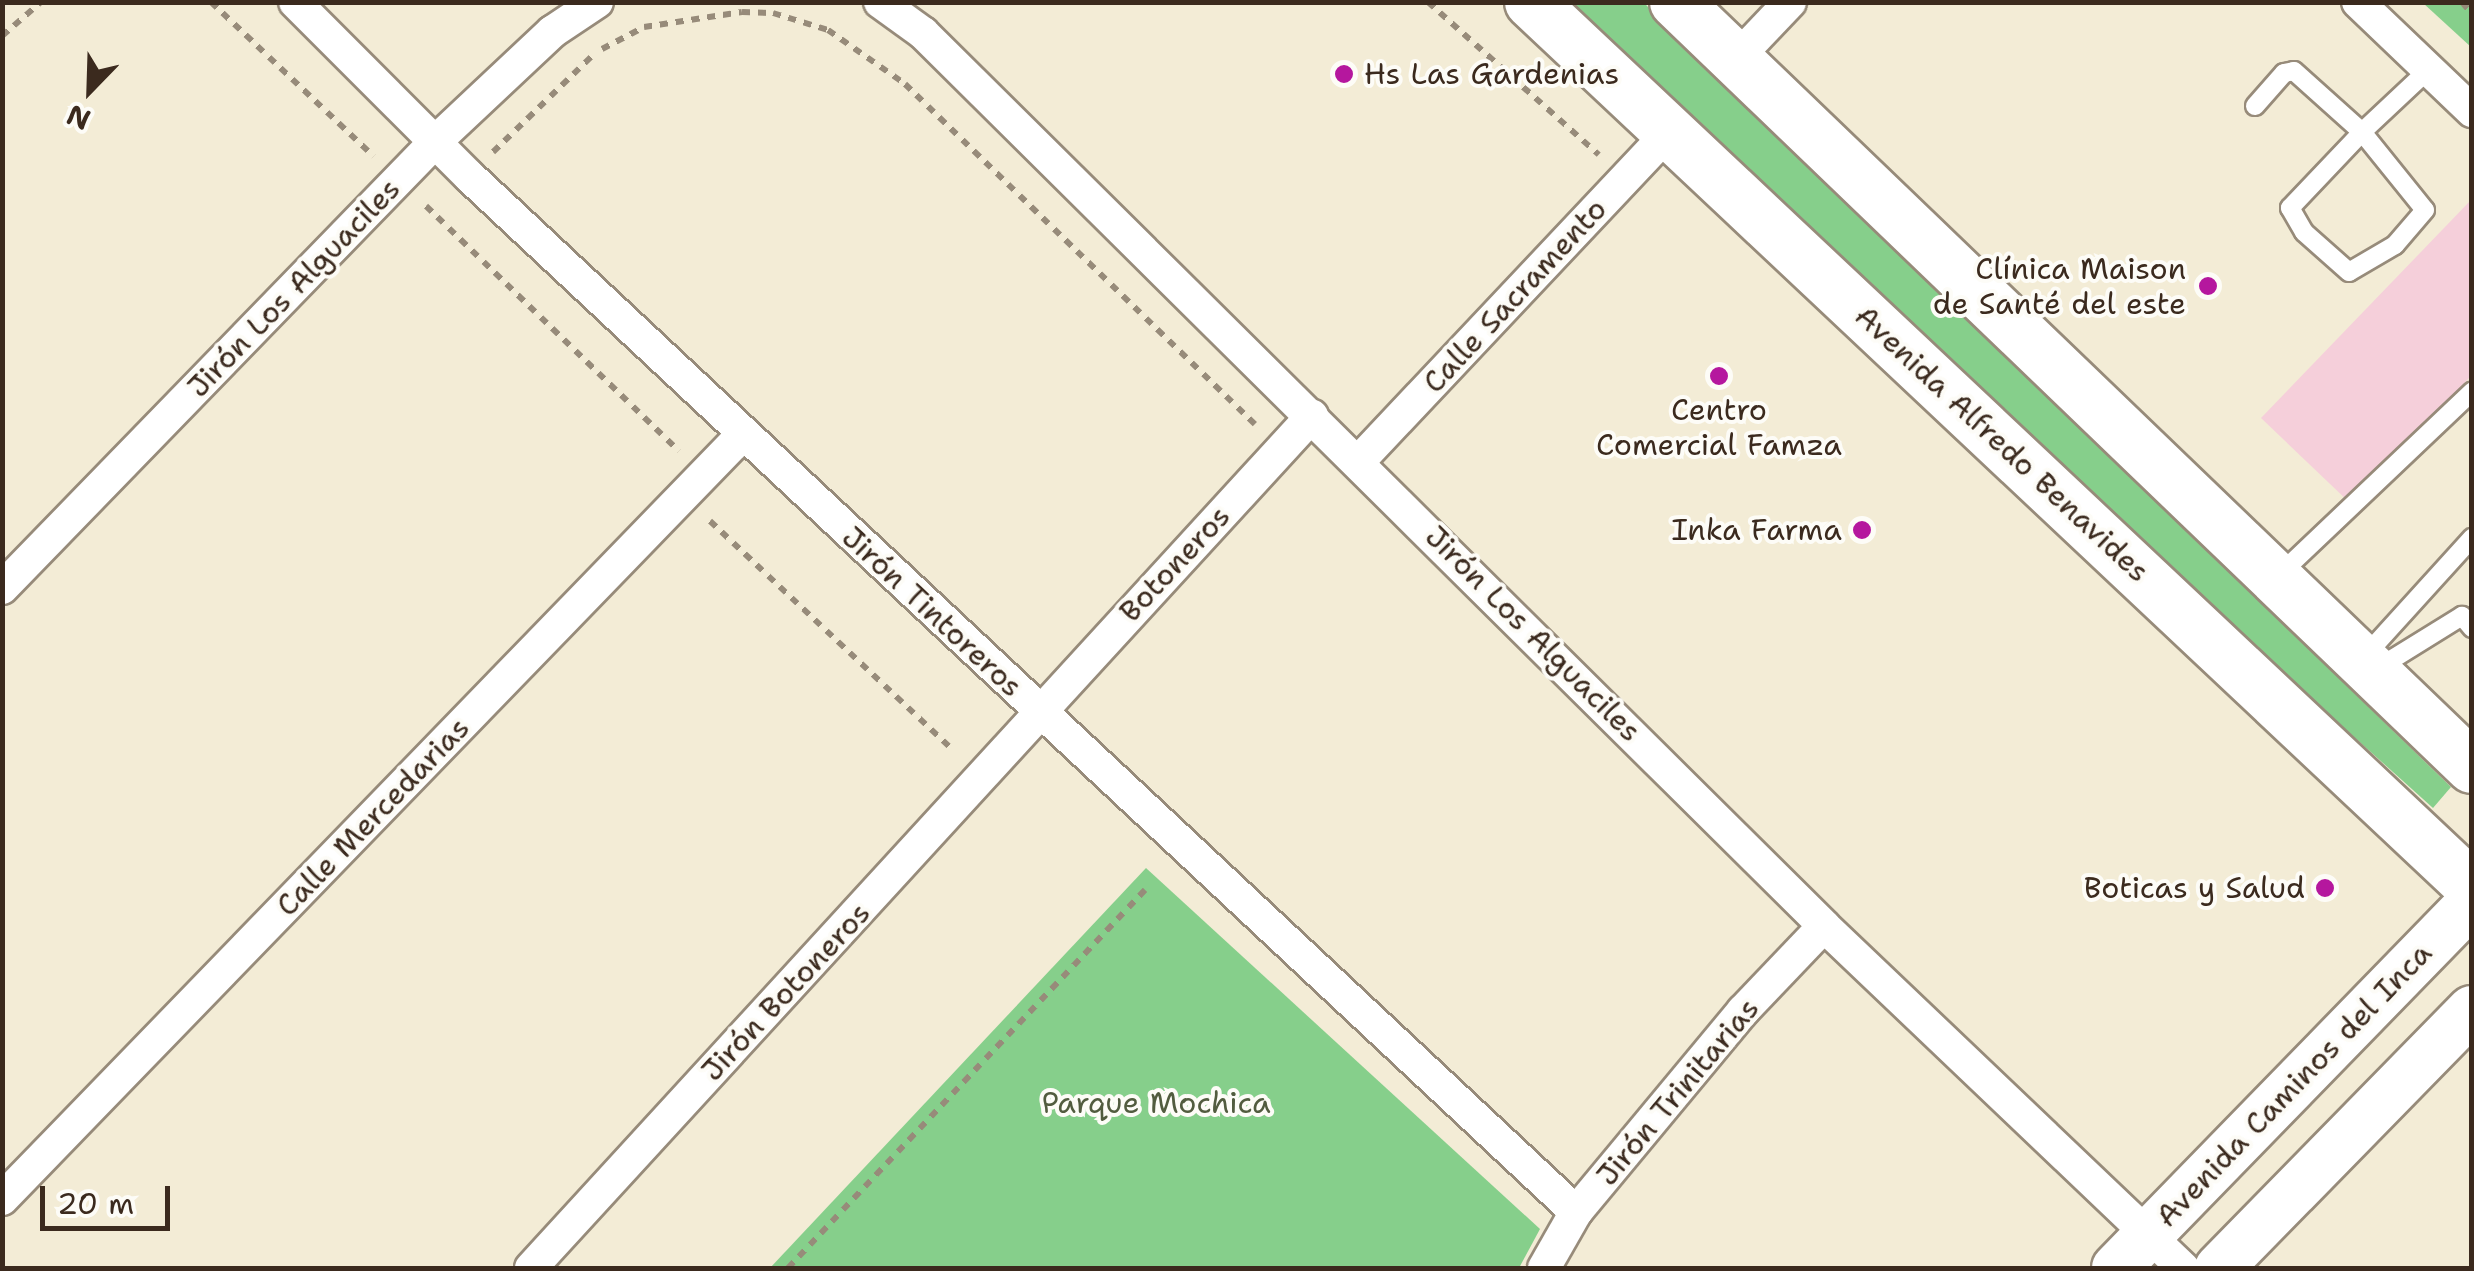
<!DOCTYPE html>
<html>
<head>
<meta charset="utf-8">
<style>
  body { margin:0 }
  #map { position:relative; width:2474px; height:1271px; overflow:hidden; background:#f3ecd6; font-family:"Shantell Sans",sans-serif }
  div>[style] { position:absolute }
  .built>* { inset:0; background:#f5cfda }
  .green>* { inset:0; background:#86cf8b }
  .path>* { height:6px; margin-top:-3px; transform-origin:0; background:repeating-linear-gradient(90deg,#978b7a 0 8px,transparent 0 16px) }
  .roads { filter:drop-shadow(2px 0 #978b7a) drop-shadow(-2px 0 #978b7a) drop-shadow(0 2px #978b7a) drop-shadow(0 -2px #978b7a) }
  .lane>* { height:18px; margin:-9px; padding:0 9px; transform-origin:9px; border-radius:9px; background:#fff }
  .street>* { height:32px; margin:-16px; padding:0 16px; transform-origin:16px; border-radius:16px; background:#fff }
  .secondary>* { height:48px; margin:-24px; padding:0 24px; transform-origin:24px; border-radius:24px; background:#fff }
  .primary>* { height:52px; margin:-26px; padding:0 26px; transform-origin:26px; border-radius:26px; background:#fff }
  .dots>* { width:28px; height:28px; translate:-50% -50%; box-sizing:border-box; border:5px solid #fdfcf7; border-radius:50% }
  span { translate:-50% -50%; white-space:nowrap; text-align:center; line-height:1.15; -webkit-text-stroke:8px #fdfcf7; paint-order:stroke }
  .poi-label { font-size:30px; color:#3b2a1e }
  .left { translate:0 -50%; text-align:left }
  .right { translate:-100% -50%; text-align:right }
  .street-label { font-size:30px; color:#3b2a1e }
  .park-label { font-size:30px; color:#525c3f }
  .frame { position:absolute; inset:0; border:5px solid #3b2a1e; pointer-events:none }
  .north { position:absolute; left:40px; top:40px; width:100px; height:100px; -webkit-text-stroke:8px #fdfcf7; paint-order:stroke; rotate:203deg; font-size:28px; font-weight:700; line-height:40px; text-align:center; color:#3b2a1e }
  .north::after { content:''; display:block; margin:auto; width:35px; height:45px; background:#3b2a1e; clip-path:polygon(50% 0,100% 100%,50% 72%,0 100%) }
  .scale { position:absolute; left:40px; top:1186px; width:130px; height:45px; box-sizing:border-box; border:5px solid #3b2a1e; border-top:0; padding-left:12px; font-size:30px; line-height:35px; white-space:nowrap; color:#3b2a1e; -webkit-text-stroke:8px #fdfcf7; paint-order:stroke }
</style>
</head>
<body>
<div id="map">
  <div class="built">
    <div style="clip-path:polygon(2471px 200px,2471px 376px,2350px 503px,2261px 418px)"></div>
  </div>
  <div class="green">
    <div style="clip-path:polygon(1569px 3px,1644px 3px,2451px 787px,2433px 808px,2006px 424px)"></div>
    <div style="clip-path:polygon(2423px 3px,2471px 3px,2471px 47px)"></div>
    <div style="clip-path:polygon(1146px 868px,1540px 1229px,1519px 1268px,770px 1268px)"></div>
  </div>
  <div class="path">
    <div style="left:211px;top:2px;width:224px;rotate:43.5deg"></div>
    <div style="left:1428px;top:2px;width:229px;rotate:41.8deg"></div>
    <div style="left:2462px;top:2px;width:16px;rotate:50deg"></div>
    <div style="left:2px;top:36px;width:52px;rotate:-41.1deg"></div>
    <div style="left:602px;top:49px;width:47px;rotate:-27.6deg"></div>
    <div style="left:644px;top:27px;width:99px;rotate:-8.7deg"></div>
    <div style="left:742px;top:12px;width:31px;rotate:2deg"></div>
    <div style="left:773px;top:13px;width:58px;rotate:17.2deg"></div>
    <div style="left:828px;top:30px;width:94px;rotate:35deg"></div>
    <div style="left:905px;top:84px;width:488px;rotate:44.2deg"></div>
    <div style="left:493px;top:152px;width:138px;rotate:-44.1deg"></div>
    <div style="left:426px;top:206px;width:352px;rotate:44.1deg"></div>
    <div style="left:710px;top:521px;width:334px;rotate:43.3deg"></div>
    <div style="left:788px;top:1268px;width:520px;rotate:-46.64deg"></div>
  </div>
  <div class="roads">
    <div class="lane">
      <div style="left:2255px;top:106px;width:44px;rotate:-48.7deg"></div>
      <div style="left:2284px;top:73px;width:10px;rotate:-11deg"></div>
      <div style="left:2294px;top:71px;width:91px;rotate:41.9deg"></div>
      <div style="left:2362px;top:132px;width:91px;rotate:-43.2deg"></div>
      <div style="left:2362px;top:132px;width:100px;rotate:51.1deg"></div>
      <div style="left:2425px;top:210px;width:46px;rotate:130.6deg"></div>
      <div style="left:2395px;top:245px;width:53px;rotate:149.6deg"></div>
      <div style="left:2349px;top:272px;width:60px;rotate:-138.4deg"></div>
      <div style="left:2304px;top:232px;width:28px;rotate:-120deg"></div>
      <div style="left:2290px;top:208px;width:105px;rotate:-46.5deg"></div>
      <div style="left:2280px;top:574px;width:265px;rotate:-43.5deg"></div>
      <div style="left:2364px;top:657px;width:161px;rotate:-47.8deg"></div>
      <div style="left:2378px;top:668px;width:99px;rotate:-31.8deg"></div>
      <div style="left:2462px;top:616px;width:16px;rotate:50deg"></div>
    </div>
    <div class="street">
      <div style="left:295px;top:2px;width:246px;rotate:45deg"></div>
      <div style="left:469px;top:176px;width:1516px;rotate:43.1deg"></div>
      <div style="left:880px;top:2px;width:53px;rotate:35.8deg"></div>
      <div style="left:923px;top:33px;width:1269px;rotate:44.74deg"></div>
      <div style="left:1824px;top:926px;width:496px;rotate:43.6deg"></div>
      <div style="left:2358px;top:2px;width:158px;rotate:43.7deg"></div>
      <div style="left:1735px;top:60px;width:80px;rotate:-46.5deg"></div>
      <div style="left:1360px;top:460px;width:452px;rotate:-46.7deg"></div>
      <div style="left:2px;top:588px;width:622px;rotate:-45.85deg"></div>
      <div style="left:435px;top:142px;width:161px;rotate:-43.2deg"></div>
      <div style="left:552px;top:32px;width:54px;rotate:-33.7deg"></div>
      <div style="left:2px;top:1199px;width:1065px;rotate:-45.91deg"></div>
      <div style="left:531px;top:1268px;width:1156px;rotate:-47.49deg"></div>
      <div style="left:1544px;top:1268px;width:64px;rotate:-60.3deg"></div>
      <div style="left:1576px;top:1212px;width:261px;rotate:-50.3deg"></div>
      <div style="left:1743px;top:1011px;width:117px;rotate:-46.4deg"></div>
    </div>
    <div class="secondary">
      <div style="left:2116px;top:1268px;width:511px;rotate:-45.79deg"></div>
      <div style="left:2219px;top:1268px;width:361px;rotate:-45.6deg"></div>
    </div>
    <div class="primary">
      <div style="left:1531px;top:2px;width:1292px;rotate:43.24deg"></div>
      <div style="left:1676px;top:2px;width:1104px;rotate:43.86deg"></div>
    </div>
  </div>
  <div class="dots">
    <div style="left:1344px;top:74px;background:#b5179e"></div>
    <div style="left:2208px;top:286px;background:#b5179e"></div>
    <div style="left:1719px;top:376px;background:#b5179e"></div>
    <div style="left:1862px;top:530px;background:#b5179e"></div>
    <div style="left:2325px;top:888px;background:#b5179e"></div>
  </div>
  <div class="poi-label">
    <span class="left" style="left:1364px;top:74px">Hs Las Gardenias</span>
    <span class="right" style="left:2186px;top:286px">Clínica Maison<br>de Santé del este</span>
    <span style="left:1719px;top:427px">Centro<br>Comercial Famza</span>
    <span class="right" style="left:1842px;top:530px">Inka Farma</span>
    <span class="right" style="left:2305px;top:888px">Boticas y Salud</span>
  </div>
  <div class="street-label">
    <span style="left:294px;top:288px;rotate:-46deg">Jirón Los Alguaciles</span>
    <span style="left:1515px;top:296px;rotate:-47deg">Calle Sacramento</span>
    <span style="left:2002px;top:444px;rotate:43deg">Avenida Alfredo Benavides</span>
    <span style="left:1175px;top:564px;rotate:-47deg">Botoneros</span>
    <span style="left:932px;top:612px;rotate:43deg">Jirón Tintoreros</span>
    <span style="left:1533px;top:634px;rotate:45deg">Jirón Los Alguaciles</span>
    <span style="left:373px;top:817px;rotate:-46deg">Calle Mercedarias</span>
    <span style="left:786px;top:992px;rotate:-47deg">Jirón Botoneros</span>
    <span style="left:2294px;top:1085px;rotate:-46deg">Avenida Caminos del Inca</span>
    <span style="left:1678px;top:1092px;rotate:-50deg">Jirón Trinitarias</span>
  </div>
  <div class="park-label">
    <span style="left:1156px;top:1103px">Parque Mochica</span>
  </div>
  <div class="frame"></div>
  <div class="north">N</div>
  <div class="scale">20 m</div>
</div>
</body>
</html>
